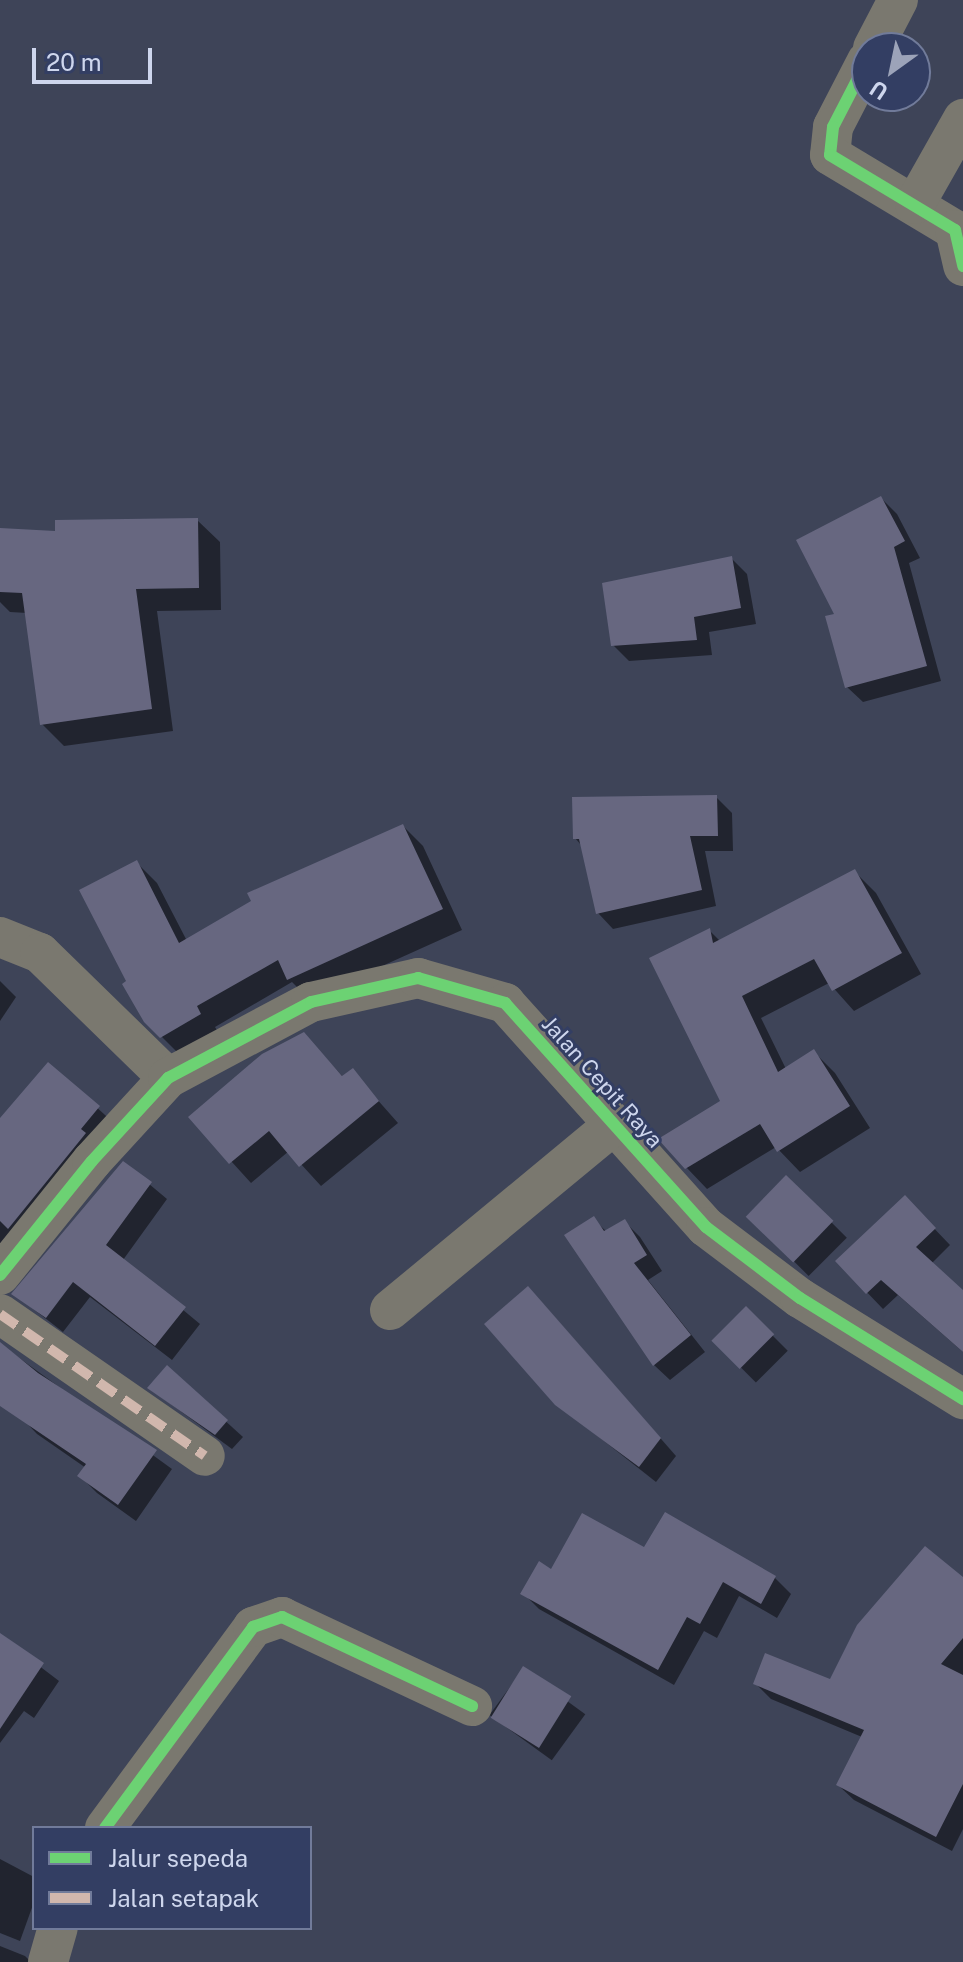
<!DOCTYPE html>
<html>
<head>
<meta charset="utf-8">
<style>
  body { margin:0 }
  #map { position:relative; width:963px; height:1962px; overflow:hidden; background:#3e4458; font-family:"Public Sans",sans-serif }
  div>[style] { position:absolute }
  .shadow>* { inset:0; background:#0007; transform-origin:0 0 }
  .building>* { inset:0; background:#676780; transform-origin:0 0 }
  .street>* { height:40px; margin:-20px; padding:0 20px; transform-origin:20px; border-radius:20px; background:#7a786f }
  .quiet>* { height:10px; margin-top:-5px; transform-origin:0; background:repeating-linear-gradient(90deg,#d1b7ad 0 20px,transparent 0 30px) }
  .cycleway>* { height:12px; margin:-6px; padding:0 6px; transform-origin:6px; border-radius:6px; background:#6cd273 }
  span { translate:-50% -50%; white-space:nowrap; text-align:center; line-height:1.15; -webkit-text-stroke:6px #333e63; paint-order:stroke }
  .street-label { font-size:22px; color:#ced6ed }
  .legend { position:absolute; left:32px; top:1826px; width:280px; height:104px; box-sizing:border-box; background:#333e63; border:2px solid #717b9a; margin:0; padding:10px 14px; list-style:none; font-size:24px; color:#ced6ed }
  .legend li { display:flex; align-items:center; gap:16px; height:40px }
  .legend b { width:40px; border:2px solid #717b9a }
  .north { position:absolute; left:851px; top:32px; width:80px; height:80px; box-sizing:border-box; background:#333e63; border:2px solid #717b9a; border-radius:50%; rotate:213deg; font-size:22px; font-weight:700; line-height:32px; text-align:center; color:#ced6ed }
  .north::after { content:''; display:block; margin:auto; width:28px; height:36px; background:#9ca3b9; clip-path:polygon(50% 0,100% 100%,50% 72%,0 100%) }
  .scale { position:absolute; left:32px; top:48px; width:120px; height:36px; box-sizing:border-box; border:4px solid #ced6ed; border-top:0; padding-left:10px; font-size:24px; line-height:28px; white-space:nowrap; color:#ced6ed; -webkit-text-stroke:6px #333e63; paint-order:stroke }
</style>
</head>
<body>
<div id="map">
  <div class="shadow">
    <div style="clip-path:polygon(881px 498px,897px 514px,920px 558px,909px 563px,941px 681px,863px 702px,847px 687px,837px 615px)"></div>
    <div style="clip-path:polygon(197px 520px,220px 542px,221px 610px,157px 611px,173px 731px,64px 746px,42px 724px,27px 613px,10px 612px,0 602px,0 530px,57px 533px)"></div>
    <div style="clip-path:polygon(731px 558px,747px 574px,756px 624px,709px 632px,712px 655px,629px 661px,613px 645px)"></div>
    <div style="clip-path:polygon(716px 797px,732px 813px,733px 851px,705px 851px,716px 906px,613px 929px,598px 913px,582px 846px,575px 838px)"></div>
    <div style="clip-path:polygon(403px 826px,423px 846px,462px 930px,309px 999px,292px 982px,215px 1027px,220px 1035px,181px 1056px,146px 1021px,129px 982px,137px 863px,157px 883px,187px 941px)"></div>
    <div style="clip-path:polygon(855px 872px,876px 893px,921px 974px,854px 1011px,829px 983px,761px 1018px,786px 1069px,814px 1052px,835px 1073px,870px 1128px,800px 1172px,776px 1147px,707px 1189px,686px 1167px,722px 1102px,709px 930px,721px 942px)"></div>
    <div style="clip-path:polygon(0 981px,16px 997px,0 1021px)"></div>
    <div style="clip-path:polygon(304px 1034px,344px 1078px,352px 1071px,398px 1123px,321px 1186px,289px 1151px,251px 1183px,191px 1117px)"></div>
    <div style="clip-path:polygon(49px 1064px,116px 1125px,0 1277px,0 1121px)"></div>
    <div style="clip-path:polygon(124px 1163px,167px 1199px,123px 1260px,200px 1324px,172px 1360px,90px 1297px,63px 1332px,14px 1294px)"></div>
    <div style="left:786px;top:1177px;width:86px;height:54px;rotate:45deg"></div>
    <div style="clip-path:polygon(905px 1198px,950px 1245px,931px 1264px,963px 1292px,963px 1352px,898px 1295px,883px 1309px,837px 1261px)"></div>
    <div style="clip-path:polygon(593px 1219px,607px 1232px,624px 1221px,640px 1237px,662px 1271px,648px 1280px,705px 1352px,670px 1380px,654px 1365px)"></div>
    <div style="clip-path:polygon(544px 1305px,676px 1456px,656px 1482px,557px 1404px)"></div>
    <div style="left:746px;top:1309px;width:59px;height:45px;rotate:45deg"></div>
    <div style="clip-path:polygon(0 1344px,172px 1469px,136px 1521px,97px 1493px,80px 1476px,86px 1468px,37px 1434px,0 1395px)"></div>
    <div style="clip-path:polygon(167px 1368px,243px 1437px,232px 1449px,149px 1388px)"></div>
    <div style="clip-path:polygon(552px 1571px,775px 1578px,791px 1594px,777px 1618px,739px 1596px,717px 1638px,704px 1631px,674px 1685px,539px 1609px,523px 1593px)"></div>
    <div style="clip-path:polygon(963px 1581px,963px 1829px,952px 1851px,854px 1800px,838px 1785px,862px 1737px,771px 1699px,755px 1683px,831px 1682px)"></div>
    <div style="clip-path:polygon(0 1636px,59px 1681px,34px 1718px,24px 1711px,0 1743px)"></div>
    <div style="left:523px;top:1669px;width:77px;height:57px;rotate:36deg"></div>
    <div style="clip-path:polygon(0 1859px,34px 1877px,34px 1902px,20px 1941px,0 1933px)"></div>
    <div style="clip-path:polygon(0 1946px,25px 1956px,31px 1962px,0 1962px)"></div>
  </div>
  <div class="building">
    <div style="clip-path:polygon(881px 496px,905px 541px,894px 547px,927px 666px,845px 688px,825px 616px,834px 614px,796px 540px)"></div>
    <div style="clip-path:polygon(198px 518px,199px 588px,136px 589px,152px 709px,40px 725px,22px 593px,0 592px,0 528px,55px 531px,55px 520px)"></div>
    <div style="clip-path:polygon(732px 556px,741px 608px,694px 617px,697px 640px,611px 646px,602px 583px)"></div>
    <div style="clip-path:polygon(717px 795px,718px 836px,690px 836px,702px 890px,596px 914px,579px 839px,573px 839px,572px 797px)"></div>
    <div style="clip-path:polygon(403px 824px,443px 909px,287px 980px,278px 960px,197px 1006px,201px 1014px,160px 1038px,144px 1022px,122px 984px,126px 981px,79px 890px,137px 860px,179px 943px,251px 901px,247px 893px)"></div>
    <div style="clip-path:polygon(855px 869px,902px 953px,832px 991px,814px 959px,742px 996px,778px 1072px,814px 1049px,850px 1106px,777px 1152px,760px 1124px,685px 1169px,658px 1139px,720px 1101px,649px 958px,710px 928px,713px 943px)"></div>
    <div style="clip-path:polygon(304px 1032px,342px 1076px,353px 1068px,379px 1101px,299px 1167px,269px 1131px,229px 1164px,188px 1117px,262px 1054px)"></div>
    <div style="clip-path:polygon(48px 1062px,100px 1106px,81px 1129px,86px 1133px,8px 1229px,0 1221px,0 1118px)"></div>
    <div style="clip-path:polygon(123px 1161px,152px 1182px,106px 1245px,186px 1307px,155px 1346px,73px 1282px,46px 1318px,11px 1294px)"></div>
    <div style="left:786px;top:1175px;width:66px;height:58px;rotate:44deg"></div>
    <div style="clip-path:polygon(905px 1195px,936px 1228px,916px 1247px,963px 1290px,963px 1352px,881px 1280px,866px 1294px,835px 1261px)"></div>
    <div style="clip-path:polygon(594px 1216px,604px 1231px,625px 1219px,647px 1255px,634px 1263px,691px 1335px,653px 1366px,564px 1235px)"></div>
    <div style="clip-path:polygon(528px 1286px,661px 1438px,639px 1467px,555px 1405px,484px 1324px)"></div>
    <div style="left:746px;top:1306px;width:40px;height:49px;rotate:45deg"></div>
    <div style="clip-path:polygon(0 1342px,38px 1373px,157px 1450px,118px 1505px,77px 1476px,86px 1464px,0 1406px)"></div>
    <div style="clip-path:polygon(167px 1365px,228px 1420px,215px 1435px,147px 1388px)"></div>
    <div style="clip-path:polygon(665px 1512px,776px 1576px,761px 1604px,723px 1582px,700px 1624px,687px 1617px,658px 1670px,520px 1594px,539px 1561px,551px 1569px,582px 1513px,644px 1547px)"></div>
    <div style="clip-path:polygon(925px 1546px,963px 1577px,963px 1638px,941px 1664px,963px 1675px,963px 1784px,936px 1837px,836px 1785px,864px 1730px,753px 1684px,765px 1653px,830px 1679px,857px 1625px)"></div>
    <div style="clip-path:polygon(0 1633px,44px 1663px,0 1729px)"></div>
    <div style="left:523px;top:1666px;width:57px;height:61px;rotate:32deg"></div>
  </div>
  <div class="street">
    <div style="left:873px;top:48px;width:54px;rotate:-62.5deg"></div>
    <div style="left:867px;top:61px;width:74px;rotate:117.3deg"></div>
    <div style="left:833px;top:127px;width:28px;rotate:96deg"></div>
    <div style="left:830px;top:155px;width:146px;rotate:31deg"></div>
    <div style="left:955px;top:230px;width:37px;rotate:77deg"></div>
    <div style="left:915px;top:204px;width:98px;rotate:-60.5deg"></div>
    <div style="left:0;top:937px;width:43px;rotate:21.8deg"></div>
    <div style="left:40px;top:953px;width:179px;rotate:44.3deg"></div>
    <div style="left:0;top:1275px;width:146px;rotate:-51.1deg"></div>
    <div style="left:92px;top:1161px;width:113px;rotate:-47.5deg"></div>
    <div style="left:168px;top:1078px;width:162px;rotate:-28deg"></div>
    <div style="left:311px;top:1002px;width:110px;rotate:-12.6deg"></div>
    <div style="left:418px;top:978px;width:91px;rotate:16deg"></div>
    <div style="left:505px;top:1003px;width:301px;rotate:48.1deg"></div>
    <div style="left:706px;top:1227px;width:118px;rotate:37.1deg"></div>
    <div style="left:800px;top:1298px;width:192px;rotate:31.8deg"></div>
    <div style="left:390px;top:1310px;width:291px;rotate:-39.6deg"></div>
    <div style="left:0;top:1314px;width:249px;rotate:34.7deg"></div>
    <div style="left:105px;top:1828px;width:250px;rotate:-53.6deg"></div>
    <div style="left:253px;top:1627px;width:31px;rotate:-19deg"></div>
    <div style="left:282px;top:1617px;width:210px;rotate:25.1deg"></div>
    <div style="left:48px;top:1962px;width:35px;rotate:-74deg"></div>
  </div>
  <div class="quiet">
    <div style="left:0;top:1314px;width:249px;rotate:34.7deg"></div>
  </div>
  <div class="cycleway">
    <div style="left:867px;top:61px;width:74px;rotate:117.3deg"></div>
    <div style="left:833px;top:127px;width:28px;rotate:96deg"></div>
    <div style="left:830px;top:155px;width:146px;rotate:31deg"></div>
    <div style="left:955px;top:230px;width:37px;rotate:77deg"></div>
    <div style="left:0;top:1275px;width:146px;rotate:-51.1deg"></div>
    <div style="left:92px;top:1161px;width:113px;rotate:-47.5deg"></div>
    <div style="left:168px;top:1078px;width:162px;rotate:-28deg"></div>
    <div style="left:311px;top:1002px;width:110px;rotate:-12.6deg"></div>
    <div style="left:418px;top:978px;width:91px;rotate:16deg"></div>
    <div style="left:505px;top:1003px;width:301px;rotate:48.1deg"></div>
    <div style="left:706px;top:1227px;width:118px;rotate:37.1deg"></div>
    <div style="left:800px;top:1298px;width:192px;rotate:31.8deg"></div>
    <div style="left:105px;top:1828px;width:250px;rotate:-53.6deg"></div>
    <div style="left:253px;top:1627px;width:31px;rotate:-19deg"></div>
    <div style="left:282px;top:1617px;width:210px;rotate:25.1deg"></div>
  </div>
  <div class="street-label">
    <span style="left:602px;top:1082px;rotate:48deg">Jalan Cepit Raya</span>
  </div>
  <ul class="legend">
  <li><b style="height:10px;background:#6cd273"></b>Jalur sepeda</li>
  <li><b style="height:10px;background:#d1b7ad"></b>Jalan setapak</li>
  </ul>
  <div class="north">U</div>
  <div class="scale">20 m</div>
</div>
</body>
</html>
